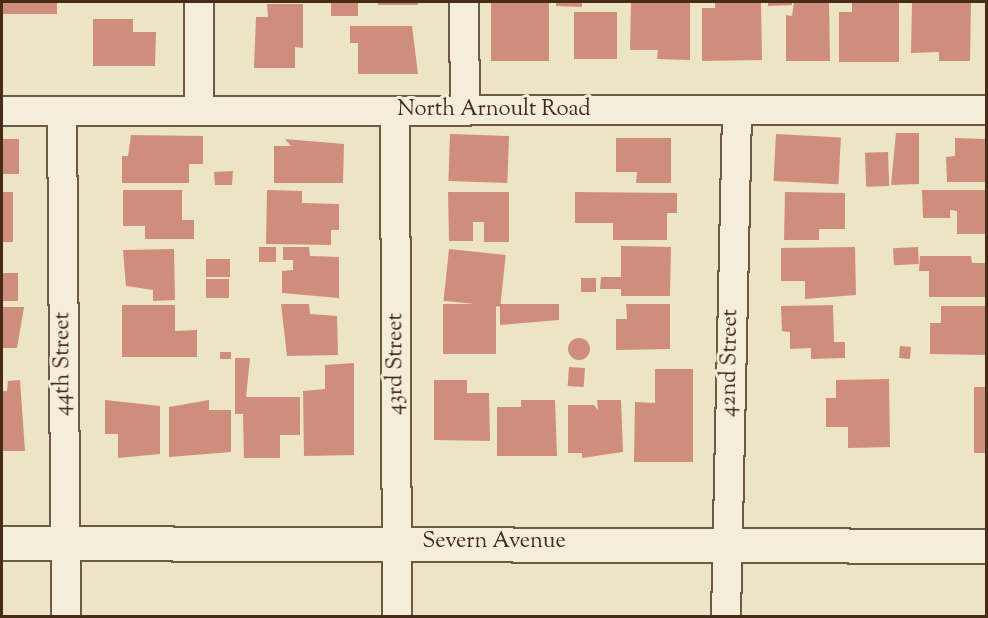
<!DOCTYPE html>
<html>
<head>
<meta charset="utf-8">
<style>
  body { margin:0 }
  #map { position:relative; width:988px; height:618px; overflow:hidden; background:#ede3c5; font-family:"Sorts Mill Goudy",serif }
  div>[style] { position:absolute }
  .building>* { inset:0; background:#cf8e7b; transform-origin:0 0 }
  .round { border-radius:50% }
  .roads { filter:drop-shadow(2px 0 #6f5943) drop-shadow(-2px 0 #6f5943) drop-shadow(0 2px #6f5943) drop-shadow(0 -2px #6f5943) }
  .minor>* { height:28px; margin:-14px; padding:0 14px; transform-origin:14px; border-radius:14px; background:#f3edd9 }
  .tertiary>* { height:33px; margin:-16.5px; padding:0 16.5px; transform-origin:16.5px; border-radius:16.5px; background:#f3edd9 }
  span { translate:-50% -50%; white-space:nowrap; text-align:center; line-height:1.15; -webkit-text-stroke:6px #f3edd9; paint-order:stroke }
  .street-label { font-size:22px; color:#452b18 }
  .frame { position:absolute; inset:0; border:3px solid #452b18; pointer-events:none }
</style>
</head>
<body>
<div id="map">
  <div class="building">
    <div style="left:2px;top:2px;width:55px;height:12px"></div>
    <div style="left:331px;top:2px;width:27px;height:14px"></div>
    <div style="left:378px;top:2px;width:40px;height:3px"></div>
    <div style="left:491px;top:2px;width:58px;height:59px"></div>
    <div style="clip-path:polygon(556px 2px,582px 2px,582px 7px,556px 6px)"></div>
    <div style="clip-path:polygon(631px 2px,690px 2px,690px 60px,657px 59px,658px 50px,630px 50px)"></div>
    <div style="clip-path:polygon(715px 2px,761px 2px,762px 60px,702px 61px,702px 8px,715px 8px)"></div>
    <div style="clip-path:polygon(768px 2px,792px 2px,792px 5px,768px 6px)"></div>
    <div style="clip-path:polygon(794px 2px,829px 2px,830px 61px,786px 61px,786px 15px,792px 16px)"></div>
    <div style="clip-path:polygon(852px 2px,899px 2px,899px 62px,839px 62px,839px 12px,852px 12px)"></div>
    <div style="clip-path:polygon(912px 2px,971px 2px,970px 61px,939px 61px,939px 52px,911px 53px)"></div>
    <div style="clip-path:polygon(267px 4px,303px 4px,303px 48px,295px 47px,295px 68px,254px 68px,256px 17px,268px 17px)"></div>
    <div style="left:574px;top:12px;width:43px;height:47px"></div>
    <div style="clip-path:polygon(93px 19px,133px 19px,133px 32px,156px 32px,155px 66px,93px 66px)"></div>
    <div style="clip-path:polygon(350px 26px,412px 26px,418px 74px,358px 74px,358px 43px,350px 43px)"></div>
    <div style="clip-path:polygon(896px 133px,919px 133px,919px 184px,891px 185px)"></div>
    <div style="left:776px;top:134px;width:65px;height:47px;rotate:3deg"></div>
    <div style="clip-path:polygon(131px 135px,203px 136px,203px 164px,189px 164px,189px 183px,122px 183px,122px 156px,128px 156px)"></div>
    <div style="left:509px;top:136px;width:47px;height:59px;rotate:92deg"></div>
    <div style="clip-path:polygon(616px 138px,671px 138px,671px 183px,636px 183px,637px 172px,616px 172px)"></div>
    <div style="clip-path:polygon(955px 138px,986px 139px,986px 182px,947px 182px,946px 157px,955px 156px)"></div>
    <div style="left:2px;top:139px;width:17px;height:35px"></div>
    <div style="clip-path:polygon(285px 139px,344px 144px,343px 183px,274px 183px,274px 146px,291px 146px)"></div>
    <div style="left:888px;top:152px;width:34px;height:23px;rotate:88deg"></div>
    <div style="clip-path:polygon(233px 171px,232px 185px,215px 185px,214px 172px)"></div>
    <div style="clip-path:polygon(123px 190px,182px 190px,182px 220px,194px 220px,194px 239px,145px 239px,145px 226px,123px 226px)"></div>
    <div style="clip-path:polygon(267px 190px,302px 191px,302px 203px,339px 204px,339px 230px,331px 230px,331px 245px,266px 244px)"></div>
    <div style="clip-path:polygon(922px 190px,986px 190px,986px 234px,957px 234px,957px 211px,950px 210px,950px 218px,923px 218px)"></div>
    <div style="left:2px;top:192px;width:11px;height:50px"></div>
    <div style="clip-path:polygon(448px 192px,509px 192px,509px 242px,484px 242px,484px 222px,473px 222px,473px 241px,449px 241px)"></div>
    <div style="clip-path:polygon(575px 192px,677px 193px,677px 213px,667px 213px,667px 240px,613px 240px,613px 223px,575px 223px)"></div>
    <div style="clip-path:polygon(785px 192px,845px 193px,845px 229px,819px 229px,819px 240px,784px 240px)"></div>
    <div style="clip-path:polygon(621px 246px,671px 247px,670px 296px,621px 296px,621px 289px,600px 289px,601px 277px,621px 277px)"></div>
    <div style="left:259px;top:247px;width:17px;height:15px"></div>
    <div style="clip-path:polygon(283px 247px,309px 247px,310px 256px,339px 257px,339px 298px,282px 293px,282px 271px,293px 270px,293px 260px,283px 260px)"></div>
    <div style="clip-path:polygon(855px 247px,856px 295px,805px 299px,805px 281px,781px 281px,781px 248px)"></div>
    <div style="left:918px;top:247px;width:17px;height:25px;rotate:87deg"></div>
    <div style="clip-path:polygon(174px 249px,175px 300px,153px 301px,153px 290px,126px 286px,123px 250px)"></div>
    <div style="left:449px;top:249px;width:57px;height:52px;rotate:6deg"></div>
    <div style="clip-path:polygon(920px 256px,971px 256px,972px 263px,986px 263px,986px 297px,929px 297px,929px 271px,919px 271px)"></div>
    <div style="left:206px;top:259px;width:24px;height:18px"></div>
    <div style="left:2px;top:273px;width:16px;height:28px"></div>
    <div style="left:581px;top:278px;width:15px;height:14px"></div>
    <div style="left:206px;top:279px;width:23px;height:19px"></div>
    <div style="clip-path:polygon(281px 304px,309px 304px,310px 314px,337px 316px,338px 355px,287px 356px)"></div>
    <div style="left:496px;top:304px;width:50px;height:53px;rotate:90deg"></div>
    <div style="clip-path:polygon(500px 304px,559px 304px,559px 320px,500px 325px)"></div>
    <div style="clip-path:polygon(626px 304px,670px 304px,670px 349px,616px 350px,616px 319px,627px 319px)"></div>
    <div style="clip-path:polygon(122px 305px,175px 305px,175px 331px,197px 330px,197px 357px,122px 357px)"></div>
    <div style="clip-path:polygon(833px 305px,834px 342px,845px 342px,845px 358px,811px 359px,811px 348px,790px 349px,790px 332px,782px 331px,781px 306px)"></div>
    <div style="clip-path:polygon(941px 306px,986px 306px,986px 355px,930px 354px,930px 323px,941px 323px)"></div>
    <div style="clip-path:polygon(2px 307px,24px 307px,17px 348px,2px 348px)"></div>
    <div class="round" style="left:568px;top:338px;width:22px;height:22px"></div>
    <div style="left:900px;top:346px;width:11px;height:12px;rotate:5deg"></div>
    <div style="left:220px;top:352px;width:11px;height:7px"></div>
    <div style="clip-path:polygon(235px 358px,250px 358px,246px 397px,300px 397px,300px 435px,280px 435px,280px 458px,244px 458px,243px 414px,235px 414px)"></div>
    <div style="clip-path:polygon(354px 363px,354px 455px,304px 456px,303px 391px,325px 389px,325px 365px)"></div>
    <div style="left:569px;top:367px;width:16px;height:19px;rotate:4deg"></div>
    <div style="clip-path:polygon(655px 369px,693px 369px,693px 462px,634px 462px,635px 402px,655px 403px)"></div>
    <div style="clip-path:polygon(889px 379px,890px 447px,848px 448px,848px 427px,826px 427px,826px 398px,836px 398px,836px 380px)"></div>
    <div style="clip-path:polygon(20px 380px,25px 451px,2px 451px,2px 391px,7px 391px,8px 381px)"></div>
    <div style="clip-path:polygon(434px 380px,467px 380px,467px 393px,489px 393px,490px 441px,434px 440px)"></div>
    <div style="left:974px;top:387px;width:12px;height:66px"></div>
    <div style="clip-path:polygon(105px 400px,160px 406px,160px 454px,118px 458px,118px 434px,105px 434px)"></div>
    <div style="clip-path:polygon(209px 400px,209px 410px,231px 410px,231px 452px,169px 457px,169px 407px)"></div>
    <div style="clip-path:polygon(521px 400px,555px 400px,557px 456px,497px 456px,497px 407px,521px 407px)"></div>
    <div style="clip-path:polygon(597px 400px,621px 400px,623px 452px,582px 458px,582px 453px,568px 453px,568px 405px,594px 405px,598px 410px)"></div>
  </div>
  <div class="roads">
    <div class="minor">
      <div style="left:464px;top:2px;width:109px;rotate:89.5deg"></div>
      <div style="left:199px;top:109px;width:107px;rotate:-90deg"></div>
      <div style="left:2px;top:111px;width:984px;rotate:-0.06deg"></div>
      <div style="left:62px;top:111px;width:505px;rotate:89.55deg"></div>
      <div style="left:395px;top:111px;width:505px;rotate:89.77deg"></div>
      <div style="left:726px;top:616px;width:506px;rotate:-88.75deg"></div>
    </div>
    <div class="tertiary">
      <div style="left:2px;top:543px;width:984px;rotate:0.17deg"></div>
    </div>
  </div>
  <div class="street-label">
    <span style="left:494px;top:111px">North Arnoult Road</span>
    <span style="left:731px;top:363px;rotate:-89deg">42nd Street</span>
    <span style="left:64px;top:364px;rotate:-90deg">44th Street</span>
    <span style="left:397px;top:364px;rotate:-90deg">43rd Street</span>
    <span style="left:494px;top:543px">Severn Avenue</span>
  </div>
  <div class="frame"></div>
</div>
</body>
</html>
